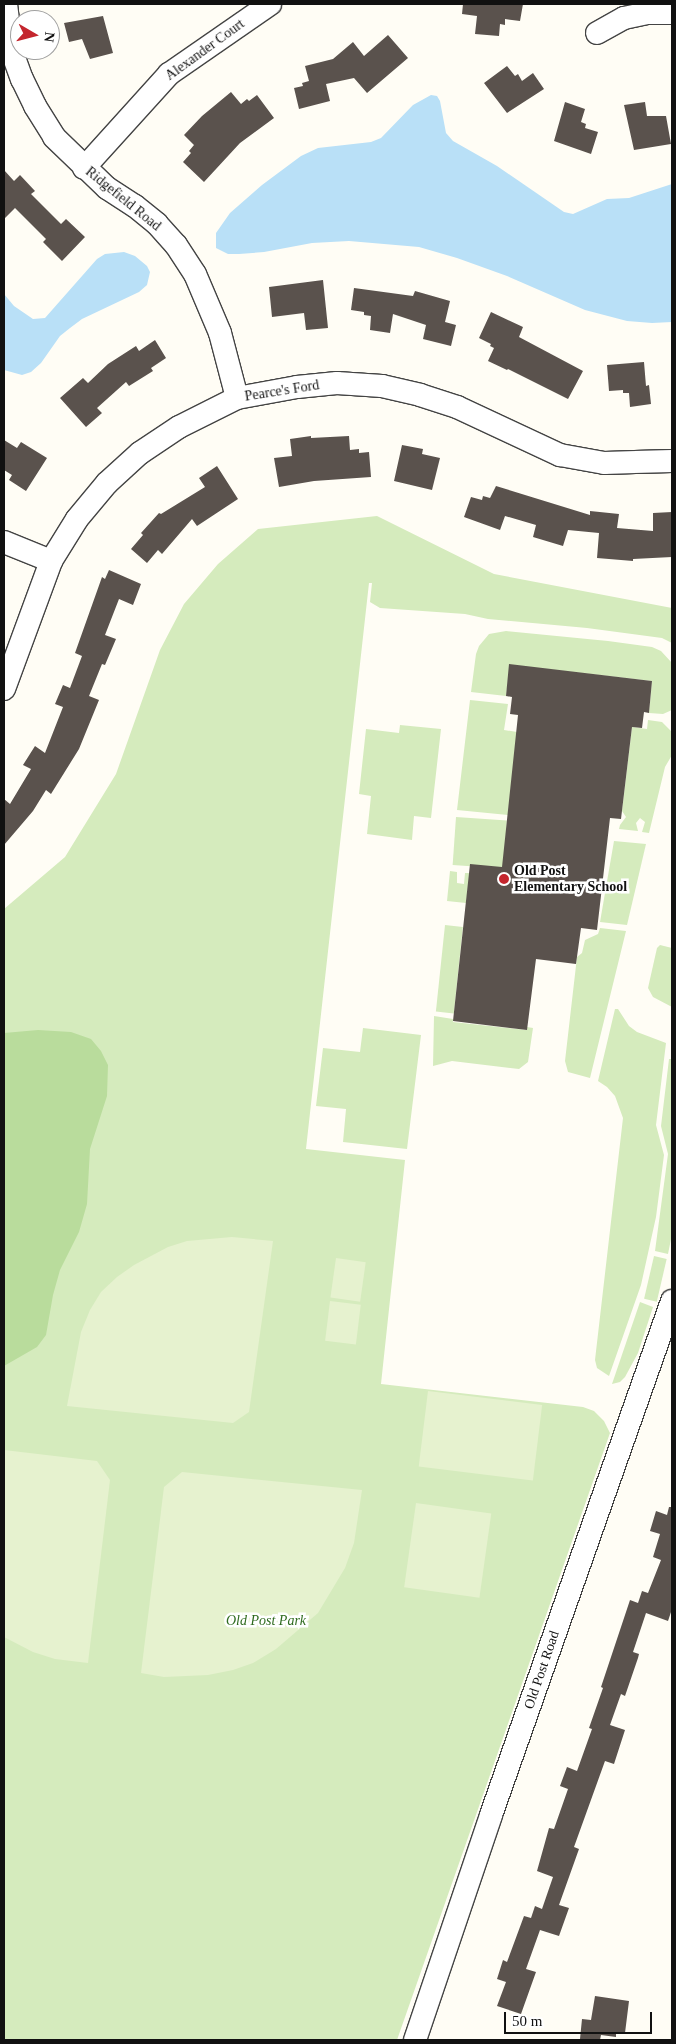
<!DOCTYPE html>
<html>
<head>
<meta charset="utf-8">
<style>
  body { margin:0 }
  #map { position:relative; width:676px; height:2044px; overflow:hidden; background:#fffdf5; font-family:Georgia,serif }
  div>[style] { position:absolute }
  .green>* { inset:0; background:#d5ebbd; transform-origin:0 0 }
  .forest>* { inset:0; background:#b9dc9c }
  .pitch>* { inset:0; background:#e6f2cf; transform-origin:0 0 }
  .water>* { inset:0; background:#b9e0f7 }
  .building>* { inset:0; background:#5a524d }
  .roads { filter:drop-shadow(1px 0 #444) drop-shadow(-1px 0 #444) drop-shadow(0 1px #444) drop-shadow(0 -1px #444) }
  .minor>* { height:22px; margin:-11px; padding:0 11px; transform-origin:11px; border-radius:11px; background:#fff }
  .dots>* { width:14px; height:14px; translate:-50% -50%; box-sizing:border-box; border:2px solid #fff; border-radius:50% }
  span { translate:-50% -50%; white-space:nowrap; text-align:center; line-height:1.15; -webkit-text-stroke:5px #fff; paint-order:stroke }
  .street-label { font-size:14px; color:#111 }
  .poi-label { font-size:14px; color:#111; font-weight:700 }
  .left { translate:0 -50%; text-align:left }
  .park-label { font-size:14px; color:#2f6b1f; font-style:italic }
  .frame { position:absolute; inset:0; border:5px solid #111; pointer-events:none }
  .north { position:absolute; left:10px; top:10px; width:50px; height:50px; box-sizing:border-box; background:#fff; border:1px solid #a0a0a0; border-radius:50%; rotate:98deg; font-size:14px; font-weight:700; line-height:20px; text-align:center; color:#111 }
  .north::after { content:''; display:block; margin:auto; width:18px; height:22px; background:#c4262e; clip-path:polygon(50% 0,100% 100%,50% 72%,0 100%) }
  .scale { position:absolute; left:504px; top:2012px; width:148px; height:22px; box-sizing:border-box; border:2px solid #111; border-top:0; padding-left:6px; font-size:15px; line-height:18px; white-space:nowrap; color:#111; -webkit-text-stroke:4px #fff; paint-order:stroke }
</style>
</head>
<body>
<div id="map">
  <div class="green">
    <div style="clip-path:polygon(377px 516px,494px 574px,672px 608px,672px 643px,662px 638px,587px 628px,488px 619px,465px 614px,380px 608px,370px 602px,372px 583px,369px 583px,306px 1149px,405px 1160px,381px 1384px,583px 1407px,594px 1411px,604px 1421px,610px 1433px,397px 2040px,4px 2040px,4px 909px,65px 857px,116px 774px,160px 650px,184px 604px,218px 564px,258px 529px)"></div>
    <div style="clip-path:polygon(506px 631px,608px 641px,652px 647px,661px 651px,672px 663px,672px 710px,663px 714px,649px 713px,652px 681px,510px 665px,506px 696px,471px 692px,476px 654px,479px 646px,489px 634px)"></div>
    <div style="clip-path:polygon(470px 700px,508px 704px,504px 730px,517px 732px,508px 815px,457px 810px)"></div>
    <div style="clip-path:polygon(648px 720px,662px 722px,672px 732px,672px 755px,665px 767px,649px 833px,642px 832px,645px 822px,640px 818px,636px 823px,638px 831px,619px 829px,620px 825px,626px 817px,622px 811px,632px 727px,647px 729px)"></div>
    <div style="clip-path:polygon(400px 725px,441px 729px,431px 818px,414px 816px,412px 840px,367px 834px,371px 796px,359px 794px,366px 729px,399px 733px)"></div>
    <div style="left:456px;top:817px;width:51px;height:48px;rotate:4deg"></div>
    <div style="clip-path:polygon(614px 841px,646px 844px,627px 925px,600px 922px)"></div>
    <div style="clip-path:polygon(450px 871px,457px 872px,457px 883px,464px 884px,465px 873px,470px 873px,466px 903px,447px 901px)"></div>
    <div style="left:445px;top:925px;width:18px;height:87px;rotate:6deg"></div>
    <div style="clip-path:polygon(600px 928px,626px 931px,590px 1078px,568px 1072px,565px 1061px,577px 957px,582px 953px,585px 940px,598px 934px)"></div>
    <div style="clip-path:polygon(660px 945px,672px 948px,672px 1007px,653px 997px,648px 988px,657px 948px)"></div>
    <div style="clip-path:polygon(615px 1009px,618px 1009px,629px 1026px,637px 1032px,666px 1043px,656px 1125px,664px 1155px,656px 1217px,641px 1285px,609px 1376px,597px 1368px,595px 1360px,623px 1118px,615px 1096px,607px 1087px,598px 1081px)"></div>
    <div style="clip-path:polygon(434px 1016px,453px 1019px,453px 1022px,527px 1030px,527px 1027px,533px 1028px,528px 1062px,519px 1069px,452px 1061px,433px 1066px)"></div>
    <div style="clip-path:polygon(363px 1028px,421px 1035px,407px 1149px,343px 1142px,346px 1109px,316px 1106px,323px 1048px,360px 1052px)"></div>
    <div style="clip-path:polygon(669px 1059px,672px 1059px,672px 1234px,668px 1254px,655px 1251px,668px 1154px,661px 1126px)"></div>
    <div style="left:654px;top:1256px;width:13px;height:44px;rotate:13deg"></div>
    <div style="clip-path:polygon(640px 1302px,653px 1307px,638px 1353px,625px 1377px,620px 1382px,612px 1384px)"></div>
  </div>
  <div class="forest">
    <div style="clip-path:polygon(38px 1030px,71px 1032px,91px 1039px,101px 1051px,108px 1065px,107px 1096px,90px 1149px,87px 1204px,79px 1232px,60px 1270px,53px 1295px,46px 1335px,37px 1347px,4px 1366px,4px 1033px)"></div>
  </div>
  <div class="pitch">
    <div style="clip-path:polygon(232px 1237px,273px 1241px,249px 1412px,233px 1423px,67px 1406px,81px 1332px,90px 1310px,101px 1292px,117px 1277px,134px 1265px,168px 1247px,187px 1241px)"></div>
    <div style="left:336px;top:1258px;width:30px;height:40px;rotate:8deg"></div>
    <div style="left:330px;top:1301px;width:31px;height:40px;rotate:7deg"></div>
    <div style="left:428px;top:1391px;width:115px;height:76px;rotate:7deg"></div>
    <div style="clip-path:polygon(4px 1450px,97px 1461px,110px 1480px,88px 1663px,55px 1659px,33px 1652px,4px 1637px)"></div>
    <div style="clip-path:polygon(182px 1472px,362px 1490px,354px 1543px,345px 1568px,318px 1613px,276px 1649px,253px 1663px,233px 1670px,208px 1675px,164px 1677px,141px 1673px,164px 1487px)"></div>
    <div style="left:416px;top:1503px;width:76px;height:85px;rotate:8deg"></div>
  </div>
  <div class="water">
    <div style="clip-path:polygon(431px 95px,437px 96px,440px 101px,446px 133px,453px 141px,497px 166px,564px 212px,573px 214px,607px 199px,629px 198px,672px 184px,672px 322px,652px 323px,627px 321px,585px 310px,507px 276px,457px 258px,419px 247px,349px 241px,312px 243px,264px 252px,239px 254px,228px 254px,216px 248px,216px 233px,230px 213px,262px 185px,301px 156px,318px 148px,371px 142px,381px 138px,413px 105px)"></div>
    <div style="clip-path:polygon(124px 252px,135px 256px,147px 266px,150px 272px,147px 285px,139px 292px,82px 319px,70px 328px,60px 336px,41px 363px,31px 372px,22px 375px,4px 370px,4px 294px,14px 306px,33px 319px,45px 318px,97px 259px,105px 254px)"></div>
  </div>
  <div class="building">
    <div style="clip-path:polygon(463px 4px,523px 4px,520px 21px,505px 19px,505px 25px,500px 24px,499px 36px,475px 34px,477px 16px,462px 14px)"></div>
    <div style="clip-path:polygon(103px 16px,113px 53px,90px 59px,82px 39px,69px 42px,64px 23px)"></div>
    <div style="clip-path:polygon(388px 35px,408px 58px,367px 93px,354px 78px,326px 84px,330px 101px,299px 109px,294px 88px,303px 86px,302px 83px,309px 81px,305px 66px,333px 59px,353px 42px,364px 56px)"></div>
    <div style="clip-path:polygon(507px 66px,515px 76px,518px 74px,522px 81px,533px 73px,544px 89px,507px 113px,484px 83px)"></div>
    <div style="clip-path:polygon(231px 92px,241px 104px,247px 99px,249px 101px,257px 95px,274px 118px,240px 143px,204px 182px,183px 162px,191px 153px,189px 151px,194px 145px,184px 135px,202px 116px)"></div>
    <div style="clip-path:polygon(565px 102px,585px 109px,581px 122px,586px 124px,585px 128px,598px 132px,591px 154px,554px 141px)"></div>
    <div style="clip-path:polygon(645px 102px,647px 116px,666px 116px,671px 144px,634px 150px,624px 105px)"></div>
    <div style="clip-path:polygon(4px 170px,14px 181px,20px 175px,35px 191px,31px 194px,61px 224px,66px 219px,85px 237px,62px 261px,43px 242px,46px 239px,15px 208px,4px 219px)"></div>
    <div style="clip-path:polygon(323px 280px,328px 328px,306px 330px,304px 313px,272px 317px,269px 287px)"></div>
    <div style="clip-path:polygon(354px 288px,413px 296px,415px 291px,450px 301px,445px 322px,456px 325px,451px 346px,423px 339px,426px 325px,393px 314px,390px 333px,370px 330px,371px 316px,364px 315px,364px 312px,351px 310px)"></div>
    <div style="clip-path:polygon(491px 312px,523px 327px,519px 337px,583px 371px,568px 399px,508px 369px,507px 370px,488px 361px,494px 348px,490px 346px,491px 344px,479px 338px)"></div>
    <div style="clip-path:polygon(155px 340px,166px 358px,151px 368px,153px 371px,129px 386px,126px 382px,97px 408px,102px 413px,86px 427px,60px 398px,83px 378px,88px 383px,108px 364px,136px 346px,139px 351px)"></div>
    <div style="clip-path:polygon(644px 362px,646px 386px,649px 385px,651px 404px,630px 407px,629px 393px,623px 393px,623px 390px,609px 391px,607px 365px)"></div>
    <div style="clip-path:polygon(311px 436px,311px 438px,349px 436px,350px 450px,359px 449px,359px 453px,369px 452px,371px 477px,314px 481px,279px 487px,274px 458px,292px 456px,290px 439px)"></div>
    <div style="clip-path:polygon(4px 440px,17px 448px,21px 442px,47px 458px,26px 491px,9px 480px,12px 475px,4px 470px)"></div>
    <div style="clip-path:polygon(402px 445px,423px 449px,422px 454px,440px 458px,432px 490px,394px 481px)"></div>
    <div style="clip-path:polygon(217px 466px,238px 499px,197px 526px,192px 519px,162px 554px,158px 550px,147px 563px,131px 549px,143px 535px,141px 533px,159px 513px,161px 514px,205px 487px,199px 478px)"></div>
    <div style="clip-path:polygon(496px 486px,590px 515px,590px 511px,619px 514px,617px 528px,653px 531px,653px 513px,672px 512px,672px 557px,633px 559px,633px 561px,597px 558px,599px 533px,568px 530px,563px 546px,533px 537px,536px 525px,505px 516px,500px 530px,464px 517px,471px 497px,482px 500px,483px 496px,490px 498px)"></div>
    <div style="clip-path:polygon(109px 570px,141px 584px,133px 605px,119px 599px,105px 635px,116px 639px,105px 665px,102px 664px,89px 696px,99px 700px,79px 749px,51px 794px,46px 790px,33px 811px,4px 845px,4px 799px,10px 804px,31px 769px,23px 765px,35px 746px,45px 753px,63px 707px,55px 704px,63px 685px,70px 688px,82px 656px,75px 653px,102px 577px,105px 579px)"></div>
    <div style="clip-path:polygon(509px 664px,652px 681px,649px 713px,644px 712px,642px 728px,632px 727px,621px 819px,610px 818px,597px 930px,581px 928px,576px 964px,536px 959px,527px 1030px,453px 1021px,470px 864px,502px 867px,518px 715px,510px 714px,512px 697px,506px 696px)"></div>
    <div style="clip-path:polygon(669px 1507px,672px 1507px,672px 1609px,668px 1621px,646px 1613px,633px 1652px,639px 1654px,638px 1658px,625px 1696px,621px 1694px,610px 1725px,625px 1730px,614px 1764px,605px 1761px,574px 1847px,579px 1849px,559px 1905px,569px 1908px,559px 1936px,540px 1930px,526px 1969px,536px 1972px,521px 2014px,497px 2006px,506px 1982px,497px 1979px,503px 1960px,507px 1962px,524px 1916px,531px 1918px,535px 1906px,542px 1909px,553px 1877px,537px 1871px,549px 1828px,554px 1829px,568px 1789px,560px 1786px,567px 1767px,577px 1771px,592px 1729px,589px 1728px,603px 1688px,601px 1687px,630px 1600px,638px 1603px,642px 1591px,648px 1593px,661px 1560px,653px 1557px,660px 1534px,650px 1531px,656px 1511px,667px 1515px)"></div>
    <div style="clip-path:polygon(595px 1996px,629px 2001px,625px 2033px,616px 2032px,616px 2037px,601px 2035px,600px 2040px,580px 2039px,582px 2019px,591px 2020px)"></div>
  </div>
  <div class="roads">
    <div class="minor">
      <div style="left:6px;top:4px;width:48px;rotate:82.9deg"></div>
      <div style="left:12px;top:52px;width:29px;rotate:70deg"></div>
      <div style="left:22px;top:79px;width:30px;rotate:64deg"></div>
      <div style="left:35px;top:106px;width:36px;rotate:58deg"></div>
      <div style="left:54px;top:137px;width:74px;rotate:43.9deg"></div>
      <div style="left:107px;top:188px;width:33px;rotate:33deg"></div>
      <div style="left:135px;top:206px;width:28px;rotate:39deg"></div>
      <div style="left:157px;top:224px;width:28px;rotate:48deg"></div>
      <div style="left:176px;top:245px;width:35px;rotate:57deg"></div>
      <div style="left:195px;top:274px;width:64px;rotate:67deg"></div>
      <div style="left:220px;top:333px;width:67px;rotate:75.3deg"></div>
      <div style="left:597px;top:33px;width:31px;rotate:-29deg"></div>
      <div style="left:624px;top:18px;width:24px;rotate:-12deg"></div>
      <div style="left:647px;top:13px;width:25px"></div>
      <div style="left:84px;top:168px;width:127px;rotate:-47.9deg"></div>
      <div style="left:169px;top:74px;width:123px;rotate:-34.7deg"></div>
      <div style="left:4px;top:542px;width:51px;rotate:22deg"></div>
      <div style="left:4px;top:689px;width:136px;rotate:-69.8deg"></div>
      <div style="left:51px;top:561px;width:49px;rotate:-58.2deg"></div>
      <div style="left:77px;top:519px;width:47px;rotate:-50.2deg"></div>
      <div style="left:107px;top:483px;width:45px;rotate:-42.3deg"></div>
      <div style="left:140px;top:453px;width:47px;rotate:-33.7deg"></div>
      <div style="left:179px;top:427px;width:65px;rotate:-26.6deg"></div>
      <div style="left:237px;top:398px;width:61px;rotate:-10.4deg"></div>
      <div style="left:297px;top:387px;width:40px;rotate:-5.7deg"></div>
      <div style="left:337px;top:383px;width:45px;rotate:3.8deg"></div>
      <div style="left:382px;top:386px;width:39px;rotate:13deg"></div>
      <div style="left:420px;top:395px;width:39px;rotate:18deg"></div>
      <div style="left:457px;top:407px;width:114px;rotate:25deg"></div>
      <div style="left:560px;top:455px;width:45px;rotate:10.3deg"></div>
      <div style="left:604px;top:463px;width:68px;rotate:-1.7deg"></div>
      <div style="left:415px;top:2040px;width:237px;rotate:-71.3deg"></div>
      <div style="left:491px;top:1815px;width:545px;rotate:-70.6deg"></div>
    </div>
  </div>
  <div class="dots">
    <div style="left:504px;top:879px;background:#c4262e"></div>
  </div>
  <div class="street-label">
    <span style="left:205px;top:50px;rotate:-36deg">Alexander Court</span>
    <span style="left:123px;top:199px;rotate:39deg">Ridgefield Road</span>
    <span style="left:282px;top:391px;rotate:-9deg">Pearce's Ford</span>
    <span style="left:542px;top:1670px;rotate:-71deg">Old Post Road</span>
  </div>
  <div class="poi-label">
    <span class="left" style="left:514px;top:879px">Old Post<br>Elementary School</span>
  </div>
  <div class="park-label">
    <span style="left:266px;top:1621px">Old Post Park</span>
  </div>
  <div class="frame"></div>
  <div class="north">N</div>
  <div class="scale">50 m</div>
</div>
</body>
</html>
